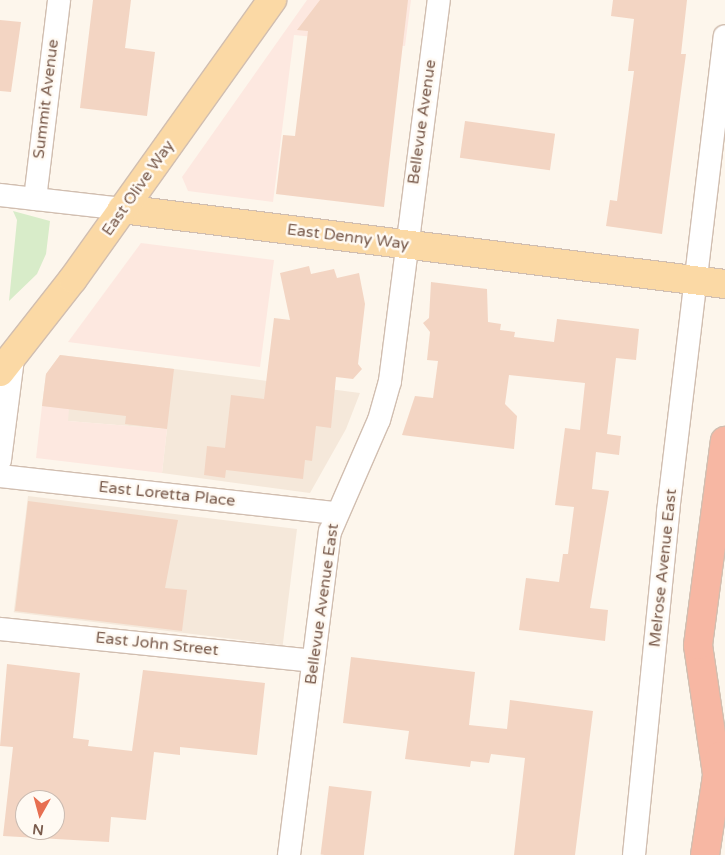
<!DOCTYPE html>
<html>
<head>
<meta charset="utf-8">
<style>
  body { margin:0 }
  #map { position:relative; width:725px; height:855px; overflow:hidden; background:#fdf6ec; font-family:"Varela Round",sans-serif }
  div>[style] { position:absolute }
  .residential>* { inset:0; background:#f5e8da; transform-origin:0 0 }
  .commercial>* { inset:0; background:#fde8e0 }
  .green>* { inset:0; background:#d8ecc9 }
  .building>* { inset:0; background:#f3d5c3; transform-origin:0 0 }
  .roads { filter:drop-shadow(1px 0 #d1beb0) drop-shadow(-1px 0 #d1beb0) drop-shadow(0 1px #d1beb0) drop-shadow(0 -1px #d1beb0) }
  .minor>* { height:22px; margin:-11px; padding:0 11px; transform-origin:11px; border-radius:11px; background:#fff }
  .major>* { height:28px; margin:-14px; padding:0 14px; transform-origin:14px; border-radius:14px; background:#fbd9a5 }
  .highway>* { height:28px; margin:-14px; padding:0 14px; transform-origin:14px; border-radius:14px; background:#f7b7a3 }
  span { translate:-50% -50%; white-space:nowrap; text-align:center; line-height:1.15; -webkit-text-stroke:5px #fffaf3; paint-order:stroke }
  .street-label { font-size:16px; color:#7a5c4d }
  .north { position:absolute; left:15px; top:790px; width:50px; height:50px; box-sizing:border-box; background:#fffaf3; border:1px solid #cabbb1; border-radius:50%; rotate:187deg; font-size:14px; font-weight:700; line-height:20px; text-align:center; color:#7a5c4d }
  .north::after { content:''; display:block; margin:auto; width:18px; height:22px; background:#e76f51; clip-path:polygon(50% 0,100% 100%,50% 72%,0 100%) }
</style>
</head>
<body>
<div id="map">
  <div class="residential">
    <div style="clip-path:polygon(60px 355px,174px 369px,360px 393px,346px 429px,310px 493px,162px 473px,167px 429px,68px 421px,42px 406px,46px 374px)"></div>
    <div style="left:28px;top:496px;width:271px;height:117px;rotate:7deg"></div>
  </div>
  <div class="commercial">
    <div style="clip-path:polygon(307px 0,411px 0,405px 46px,294px 35px,273px 202px,188px 191px,182px 177px)"></div>
    <div style="clip-path:polygon(141px 243px,274px 260px,260px 367px,68px 342px)"></div>
    <div style="clip-path:polygon(42px 406px,69px 409px,68px 421px,167px 429px,162px 473px,36px 458px)"></div>
  </div>
  <div class="green">
    <div style="clip-path:polygon(13px 211px,50px 221px,46px 254px,37px 274px,9px 301px,17px 220px)"></div>
  </div>
  <div class="building">
    <div style="clip-path:polygon(93px 0,131px 0,125px 48px,155px 52px,147px 116px,80px 108px)"></div>
    <div style="clip-path:polygon(320px 0,408px 0,384px 207px,276px 194px,283px 135px,295px 136px,308px 31px,297px 30px)"></div>
    <div style="clip-path:polygon(613px 0,687px 0,681px 54px,686px 54px,662px 234px,606px 226px,610px 200px,617px 201px,634px 71px,628px 71px,634px 19px,611px 16px)"></div>
    <div style="clip-path:polygon(0 20px,21px 22px,11px 92px,0 91px)"></div>
    <div style="left:465px;top:121px;width:91px;height:37px;rotate:8deg"></div>
    <div style="clip-path:polygon(309px 266px,311px 274px,334px 269px,337px 278px,359px 273px,365px 304px,358px 364px,362px 369px,353px 379px,336px 377px,331px 428px,316px 426px,312px 461px,305px 460px,303px 479px,226px 470px,225px 478px,204px 475px,207px 446px,225px 448px,231px 395px,264px 399px,274px 318px,290px 320px,280px 273px)"></div>
    <div style="clip-path:polygon(431px 282px,487px 289px,488px 322px,501px 324px,500px 330px,515px 332px,514px 337px,554px 342px,557px 319px,639px 329px,636px 360px,616px 358px,607px 434px,621px 436px,619px 455px,596px 452px,592px 489px,609px 491px,590px 608px,608px 610px,605px 641px,519px 630px,526px 578px,559px 582px,563px 554px,568px 554px,574px 507px,555px 505px,565px 428px,580px 430px,585px 383px,509px 375px,505px 404px,517px 416px,514px 449px,402px 435px,415px 396px,433px 398px,438px 361px,427px 360px,430px 332px,423px 323px,429px 318px)"></div>
    <div style="clip-path:polygon(60px 355px,174px 369px,167px 429px,125px 424px,126px 416px,42px 406px,46px 374px)"></div>
    <div style="clip-path:polygon(28px 501px,178px 520px,165px 588px,187px 590px,182px 631px,15px 611px)"></div>
    <div style="clip-path:polygon(351px 657px,475px 672px,469px 725px,507px 729px,510px 700px,593px 711px,575px 855px,514px 855px,525px 758px,491px 754px,489px 763px,471px 761px,470px 767px,405px 759px,409px 731px,343px 723px)"></div>
    <div style="clip-path:polygon(evenodd,7px 664px,80px 673px,73px 738px,89px 740px,88px 746px,132px 751px,143px 670px,265px 683px,257px 755px,180px 747px,180px 755px,154px 752px,146px 820px,111px 817px,109px 842px,3px 836px,13px 747px,0 746px,7px 664px,25px 800px,55px 800px,55px 830px,25px 830px,25px 800px)"></div>
    <div style="left:329px;top:786px;width:43px;height:69px;rotate:7deg"></div>
  </div>
  <div class="roads">
    <div class="minor">
      <div style="left:0;top:195px;width:123px;rotate:6.5deg"></div>
      <div style="left:35px;top:199px;width:200px;rotate:-83.1deg"></div>
      <div style="left:0;top:460px;width:103px;rotate:-82.7deg"></div>
      <div style="left:0;top:476px;width:336px;rotate:6.3deg"></div>
      <div style="left:0;top:629px;width:315px;rotate:5.8deg"></div>
      <div style="left:289px;top:855px;width:326px;rotate:-82.8deg"></div>
      <div style="left:330px;top:532px;width:122px;rotate:-66.4deg"></div>
      <div style="left:379px;top:420px;width:41px;rotate:-74.2deg"></div>
      <div style="left:390px;top:381px;width:384px;rotate:-82.7deg"></div>
      <div style="left:634px;top:855px;width:345px;rotate:-84.3deg"></div>
      <div style="left:668px;top:512px;width:479px;rotate:-83.2deg"></div>
    </div>
    <div class="major">
      <div style="left:122px;top:209px;width:608px;rotate:7.09deg"></div>
      <div style="left:0;top:372px;width:118px;rotate:-51.9deg"></div>
      <div style="left:73px;top:279px;width:343px;rotate:-54.5deg"></div>
    </div>
    <div class="highway">
      <div style="left:717px;top:774px;width:130px;rotate:-98.4deg"></div>
      <div style="left:698px;top:645px;width:206px;rotate:-82.5deg"></div>
      <div style="left:705px;top:855px;width:100px;rotate:-81.4deg"></div>
    </div>
  </div>
  <div class="street-label">
    <span style="left:46px;top:99px;rotate:-83deg">Summit Avenue</span>
    <span style="left:422px;top:122px;rotate:-82deg">Bellevue Avenue</span>
    <span style="left:138px;top:188px;rotate:-55deg">East Olive Way</span>
    <span style="left:348px;top:237px;rotate:7deg">East Denny Way</span>
    <span style="left:167px;top:494px;rotate:6deg">East Loretta Place</span>
    <span style="left:663px;top:568px;rotate:-84deg">Melrose Avenue East</span>
    <span style="left:322px;top:604px;rotate:-82deg">Bellevue Avenue East</span>
    <span style="left:157px;top:644px;rotate:6deg">East John Street</span>
  </div>
  <div class="north">N</div>
</div>
</body>
</html>
